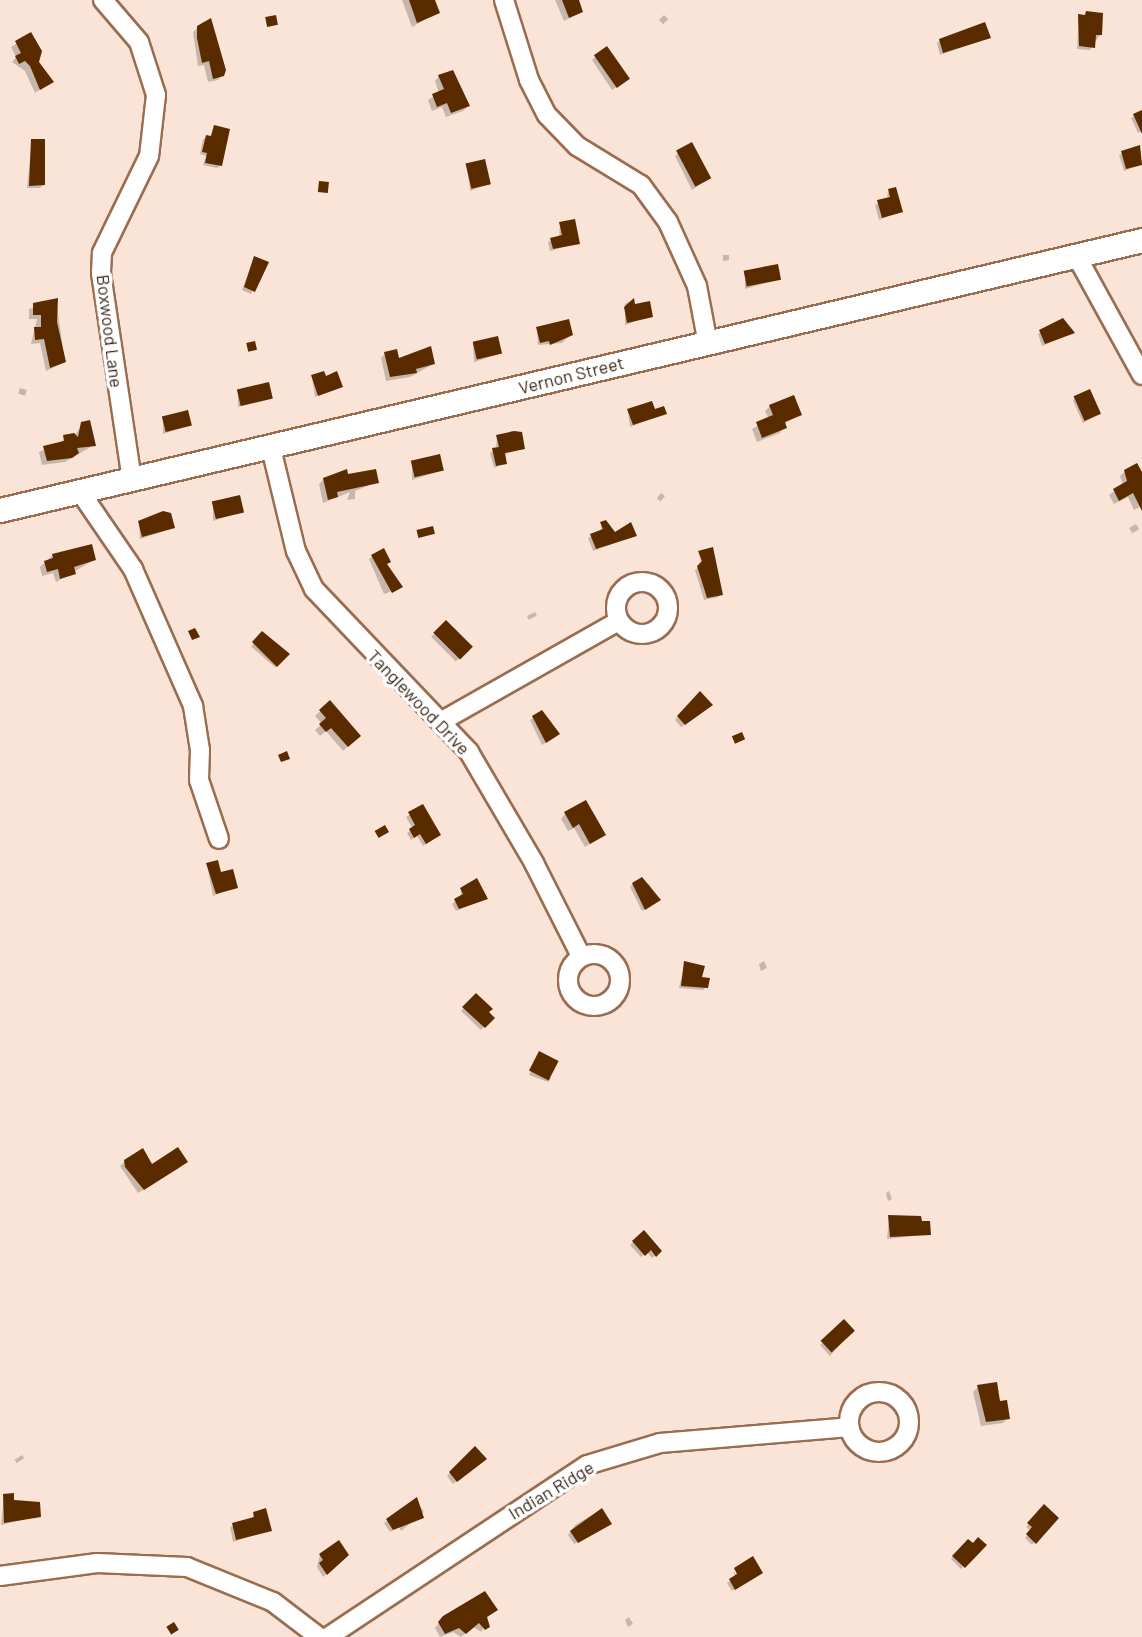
<!DOCTYPE html>
<html>
<head>
<meta charset="utf-8">
<style>
  body { margin:0 }
  #map { position:relative; width:1142px; height:1637px; overflow:hidden; background:#f9e4d7; font-family:Barlow,sans-serif }
  div>[style] { position:absolute }
  .shadow>* { inset:0; background:#0003; transform-origin:0 0 }
  .building>* { inset:0; background:#5b2b00; transform-origin:0 0 }
  .roads { filter:drop-shadow(2px 0 #9a6d50) drop-shadow(-2px 0 #9a6d50) drop-shadow(0 2px #9a6d50) drop-shadow(0 -2px #9a6d50) }
  .minor>* { height:18px; margin:-9px; padding:0 9px; transform-origin:9px; border-radius:9px; background:#fff }
  .minor>.ring { margin:-9px; padding:0; box-sizing:content-box; background:none; border:18px solid #fff; border-radius:50% }
  .major>* { height:23px; margin:-11.5px; padding:0 11.5px; transform-origin:11.5px; border-radius:11.5px; background:#fff }
  span { translate:-50% -50%; white-space:nowrap; text-align:center; line-height:1.15; -webkit-text-stroke:7px #fff; paint-order:stroke }
  .street-label { font-size:18px; color:#39271a }
</style>
</head>
<body>
<div id="map">
  <div class="shadow">
    <div style="clip-path:polygon(402px 0,431px 0,438px 12px,412px 27px)"></div>
    <div style="clip-path:polygon(555px 0,577px 0,581px 12px,564px 21px)"></div>
    <div style="left:664px;top:15px;width:6px;height:7px;rotate:45deg"></div>
    <div style="clip-path:polygon(1079px 15px,1100px 35px,1090px 50px,1077px 49px)"></div>
    <div style="clip-path:polygon(198px 27px,222px 75px,218px 80px,208px 82px,204px 65px,198px 66px,193px 32px)"></div>
    <div style="clip-path:polygon(31px 34px,38px 62px,51px 82px,35px 93px,25px 71px,12px 62px,16px 57px,11px 47px)"></div>
    <div style="clip-path:polygon(989px 38px,940px 55px,937px 43px,940px 40px)"></div>
    <div style="clip-path:polygon(595px 57px,625px 81px,612px 90px,592px 60px)"></div>
    <div style="clip-path:polygon(439px 76px,468px 106px,463px 111px,446px 117px,442px 107px,432px 111px,428px 100px,439px 93px,435px 81px)"></div>
    <div style="clip-path:polygon(1142px 111px,1142px 131px,1138px 133px,1131px 118px)"></div>
    <div style="clip-path:polygon(215px 127px,220px 166px,217px 168px,203px 165px,206px 156px,200px 154px,203px 139px,210px 137px)"></div>
    <div style="clip-path:polygon(32px 141px,43px 185px,40px 188px,27px 188px)"></div>
    <div style="clip-path:polygon(1139px 147px,1142px 164px,1124px 171px,1119px 155px)"></div>
    <div style="clip-path:polygon(678px 153px,706px 180px,692px 190px,675px 156px)"></div>
    <div style="clip-path:polygon(467px 165px,489px 184px,470px 191px)"></div>
    <div style="clip-path:polygon(888px 191px,901px 211px,879px 220px,875px 205px,887px 199px)"></div>
    <div style="clip-path:polygon(560px 224px,578px 243px,550px 251px,548px 242px,559px 238px)"></div>
    <div style="clip-path:polygon(729px 255px,729px 260px,723px 261px,723px 255px)"></div>
    <div style="clip-path:polygon(254px 258px,266px 263px,251px 294px,242px 290px)"></div>
    <div style="clip-path:polygon(745px 272px,779px 279px,745px 289px)"></div>
    <div style="clip-path:polygon(56px 300px,65px 362px,46px 371px,40px 343px,31px 344px,37px 319px,29px 319px,29px 309px)"></div>
    <div style="clip-path:polygon(632px 300px,634px 306px,651px 316px,625px 325px,625px 304px)"></div>
    <div style="clip-path:polygon(1062px 320px,1065px 329px,1071px 327px,1073px 333px,1042px 346px,1038px 334px)"></div>
    <div style="clip-path:polygon(537px 329px,571px 334px,562px 343px,538px 345px)"></div>
    <div style="clip-path:polygon(473px 343px,500px 354px,474px 362px)"></div>
    <div style="clip-path:polygon(385px 354px,397px 360px,433px 364px,410px 377px,386px 381px,381px 358px)"></div>
    <div style="clip-path:polygon(312px 377px,325px 378px,341px 386px,315px 397px)"></div>
    <div style="left:20px;top:388px;width:7px;height:6px;rotate:16deg"></div>
    <div style="clip-path:polygon(238px 391px,271px 398px,238px 407px)"></div>
    <div style="clip-path:polygon(1075px 398px,1099px 414px,1083px 423px,1073px 401px)"></div>
    <div style="clip-path:polygon(770px 406px,800px 414px,784px 424px,780px 433px,757px 442px,752px 429px,769px 419px,765px 411px)"></div>
    <div style="clip-path:polygon(628px 411px,654px 411px,665px 413px,630px 427px)"></div>
    <div style="clip-path:polygon(163px 418px,190px 425px,163px 434px)"></div>
    <div style="clip-path:polygon(82px 424px,94px 445px,65px 462px,42px 465px,39px 452px,76px 434px)"></div>
    <div style="clip-path:polygon(497px 437px,523px 448px,503px 455px,505px 463px,494px 468px,490px 453px,496px 449px)"></div>
    <div style="clip-path:polygon(412px 463px,443px 470px,412px 480px)"></div>
    <div style="clip-path:polygon(1125px 471px,1142px 475px,1142px 506px,1134px 510px,1128px 497px,1114px 504px,1109px 495px,1123px 485px,1120px 476px)"></div>
    <div style="clip-path:polygon(324px 479px,377px 482px,355px 491px,355px 499px,347px 500px,350px 492px,323px 503px,319px 484px)"></div>
    <div style="left:661px;top:493px;width:5px;height:7px;rotate:37deg"></div>
    <div style="clip-path:polygon(213px 503px,242px 512px,213px 521px)"></div>
    <div style="clip-path:polygon(139px 522px,173px 528px,140px 539px)"></div>
    <div style="clip-path:polygon(601px 524px,615px 534px,635px 536px,593px 551px,588px 538px,601px 531px)"></div>
    <div style="left:1136px;top:524px;width:6px;height:8px;rotate:59deg"></div>
    <div style="clip-path:polygon(699px 552px,721px 594px,718px 597px,704px 600px,695px 570px,701px 565px)"></div>
    <div style="clip-path:polygon(53px 555px,94px 560px,56px 582px,53px 573px,42px 576px,40px 567px)"></div>
    <div style="clip-path:polygon(372px 557px,386px 565px,398px 589px,384px 594px,369px 559px)"></div>
    <div style="left:535px;top:612px;width:4px;height:9px;rotate:63deg"></div>
    <div style="left:446px;top:622px;width:35px;height:21px;rotate:45deg"></div>
    <div style="left:263px;top:633px;width:32px;height:18px;rotate:41deg"></div>
    <div style="clip-path:polygon(700px 693px,708px 708px,681px 727px,675px 720px)"></div>
    <div style="clip-path:polygon(330px 703px,359px 736px,343px 751px,326px 731px,320px 736px,315px 730px,322px 724px,315px 716px)"></div>
    <div style="clip-path:polygon(533px 718px,555px 737px,542px 745px,530px 720px)"></div>
    <div style="clip-path:polygon(423px 806px,439px 835px,423px 846px,417px 836px,411px 840px,407px 833px,413px 829px,406px 817px)"></div>
    <div style="clip-path:polygon(565px 814px,604px 835px,585px 847px,574px 828px,568px 831px,561px 819px)"></div>
    <div style="clip-path:polygon(207px 865px,220px 875px,236px 887px,213px 896px)"></div>
    <div style="clip-path:polygon(633px 884px,649px 884px,659px 900px,642px 911px,630px 887px)"></div>
    <div style="clip-path:polygon(461px 889px,486px 899px,456px 911px,452px 904px,461px 897px)"></div>
    <div style="clip-path:polygon(764px 961px,767px 968px,761px 971px,759px 964px)"></div>
    <div style="clip-path:polygon(685px 963px,706px 987px,703px 990px,679px 988px)"></div>
    <div style="clip-path:polygon(476px 995px,492px 1018px,481px 1030px,461px 1011px)"></div>
    <div style="clip-path:polygon(539px 1053px,551px 1079px,548px 1082px,529px 1075px)"></div>
    <div style="clip-path:polygon(125px 1161px,152px 1167px,181px 1167px,138px 1193px,120px 1166px)"></div>
    <div style="clip-path:polygon(889px 1191px,892px 1199px,888px 1201px,886px 1193px)"></div>
    <div style="clip-path:polygon(889px 1217px,929px 1234px,887px 1239px)"></div>
    <div style="clip-path:polygon(644px 1232px,660px 1251px,652px 1258px,647px 1252px,641px 1257px,630px 1245px)"></div>
    <div style="clip-path:polygon(844px 1322px,852px 1331px,830px 1356px,820px 1345px)"></div>
    <div style="clip-path:polygon(978px 1387px,998px 1403px,1008px 1418px,1003px 1423px,981px 1426px,973px 1392px)"></div>
    <div style="clip-path:polygon(475px 1448px,482px 1462px,453px 1484px,447px 1476px)"></div>
    <div style="left:22px;top:1455px;width:4px;height:9px;rotate:56deg"></div>
    <div style="clip-path:polygon(4px 1496px,12px 1502px,39px 1516px,1px 1525px)"></div>
    <div style="clip-path:polygon(416px 1499px,424px 1512px,401px 1531px,399px 1527px,390px 1532px,384px 1523px)"></div>
    <div style="clip-path:polygon(1044px 1507px,1057px 1518px,1032px 1545px,1025px 1538px,1031px 1531px,1026px 1527px)"></div>
    <div style="clip-path:polygon(601px 1510px,610px 1524px,574px 1544px,568px 1535px,575px 1525px)"></div>
    <div style="clip-path:polygon(254px 1513px,270px 1530px,233px 1542px,230px 1527px,252px 1520px)"></div>
    <div style="clip-path:polygon(968px 1542px,984px 1545px,961px 1569px,951px 1559px)"></div>
    <div style="clip-path:polygon(320px 1555px,347px 1555px,323px 1577px,317px 1567px)"></div>
    <div style="clip-path:polygon(733px 1570px,740px 1582px,758px 1575px,732px 1591px,727px 1583px,735px 1577px)"></div>
    <div style="clip-path:polygon(629px 1617px,633px 1624px,628px 1627px,625px 1620px)"></div>
    <div style="clip-path:polygon(485px 1618px,482px 1632px,473px 1627px,461px 1637px,453px 1632px,440px 1637px,435px 1628px,439px 1623px)"></div>
  </div>
  <div class="building">
    <div style="clip-path:polygon(409px 0,435px 0,440px 13px,417px 23px)"></div>
    <div style="clip-path:polygon(562px 0,579px 0,583px 12px,569px 18px)"></div>
    <div style="clip-path:polygon(1086px 11px,1103px 13px,1102px 35px,1096px 35px,1095px 48px,1079px 46px,1078px 14px,1085px 15px)"></div>
    <div style="left:276px;top:15px;width:10px;height:11px;rotate:79deg"></div>
    <div style="clip-path:polygon(211px 18px,226px 70px,224px 76px,213px 79px,209px 61px,202px 63px,197px 38px,197px 26px)"></div>
    <div style="clip-path:polygon(985px 22px,991px 38px,943px 53px,939px 39px)"></div>
    <div style="clip-path:polygon(31px 32px,42px 51px,39px 62px,54px 82px,40px 90px,30px 66px,25px 61px,19px 64px,15px 56px,21px 53px,15px 41px)"></div>
    <div style="left:607px;top:46px;width:40px;height:16px;rotate:55deg"></div>
    <div style="clip-path:polygon(453px 70px,470px 106px,451px 113px,447px 103px,437px 107px,432px 94px,444px 89px,438px 75px)"></div>
    <div style="clip-path:polygon(1142px 110px,1142px 134px,1133px 114px)"></div>
    <div style="clip-path:polygon(214px 125px,230px 129px,222px 166px,205px 163px,207px 153px,202px 152px,206px 135px,211px 136px)"></div>
    <div style="clip-path:polygon(31px 139px,45px 139px,45px 185px,29px 186px)"></div>
    <div style="left:692px;top:142px;width:41px;height:18px;rotate:62deg"></div>
    <div style="clip-path:polygon(1140px 145px,1142px 165px,1126px 169px,1121px 151px)"></div>
    <div style="left:485px;top:159px;width:26px;height:20px;rotate:77deg"></div>
    <div style="left:319px;top:181px;width:10px;height:11px;rotate:6deg"></div>
    <div style="clip-path:polygon(896px 187px,903px 212px,882px 218px,877px 200px,890px 197px,888px 189px)"></div>
    <div style="clip-path:polygon(575px 219px,580px 244px,553px 249px,550px 238px,562px 235px,559px 222px)"></div>
    <div style="clip-path:polygon(254px 256px,269px 262px,255px 292px,244px 287px)"></div>
    <div style="left:778px;top:264px;width:16px;height:35px;rotate:79deg"></div>
    <div style="clip-path:polygon(58px 298px,57px 322px,66px 362px,50px 368px,44px 339px,35px 340px,34px 327px,41px 327px,41px 315px,33px 315px,33px 303px)"></div>
    <div style="clip-path:polygon(634px 298px,635px 304px,650px 301px,653px 317px,627px 323px,624px 307px)"></div>
    <div style="clip-path:polygon(1063px 318px,1075px 333px,1045px 344px,1039px 330px)"></div>
    <div style="clip-path:polygon(569px 319px,573px 335px,550px 345px,549px 341px,540px 343px,536px 327px)"></div>
    <div style="left:498px;top:336px;width:18px;height:26px;rotate:77deg"></div>
    <div style="left:255px;top:341px;width:9px;height:9px;rotate:77deg"></div>
    <div style="clip-path:polygon(431px 346px,435px 364px,416px 369px,417px 373px,390px 377px,384px 352px,397px 349px,399px 358px)"></div>
    <div style="clip-path:polygon(324px 371px,326px 376px,337px 371px,343px 387px,318px 396px,311px 375px)"></div>
    <div style="left:269px;top:382px;width:17px;height:33px;rotate:77deg"></div>
    <div style="left:1090px;top:389px;width:27px;height:18px;rotate:66deg"></div>
    <div style="clip-path:polygon(794px 395px,802px 415px,785px 422px,787px 428px,762px 438px,756px 422px,773px 415px,769px 405px)"></div>
    <div style="clip-path:polygon(652px 401px,655px 409px,664px 406px,667px 414px,633px 425px,627px 409px)"></div>
    <div style="left:188px;top:410px;width:16px;height:27px;rotate:76deg"></div>
    <div style="clip-path:polygon(90px 420px,96px 446px,77px 448px,79px 453px,72px 458px,47px 461px,43px 446px,64px 441px,63px 435px,74px 433px,78px 437px,81px 422px)"></div>
    <div style="clip-path:polygon(514px 431px,522px 432px,525px 449px,505px 453px,507px 464px,496px 466px,492px 448px,499px 447px,496px 435px)"></div>
    <div style="left:440px;top:454px;width:17px;height:30px;rotate:77deg"></div>
    <div style="clip-path:polygon(1137px 463px,1142px 472px,1142px 511px,1133px 493px,1119px 501px,1113px 489px,1127px 481px,1124px 470px)"></div>
    <div style="clip-path:polygon(347px 469px,348px 474px,376px 469px,379px 483px,337px 492px,338px 497px,328px 500px,323px 478px)"></div>
    <div style="left:240px;top:495px;width:18px;height:29px;rotate:77deg"></div>
    <div style="clip-path:polygon(163px 511px,171px 513px,175px 528px,142px 537px,138px 521px)"></div>
    <div style="clip-path:polygon(606px 520px,615px 532px,631px 522px,637px 536px,596px 549px,590px 534px,603px 529px,600px 522px)"></div>
    <div style="left:433px;top:526px;width:8px;height:17px;rotate:76deg"></div>
    <div style="clip-path:polygon(92px 544px,96px 560px,74px 567px,76px 574px,60px 579px,58px 569px,47px 572px,44px 561px,53px 558px,52px 554px)"></div>
    <div style="clip-path:polygon(713px 547px,723px 595px,707px 598px,697px 566px,702px 561px,698px 551px)"></div>
    <div style="clip-path:polygon(384px 548px,391px 562px,387px 564px,403px 587px,392px 593px,371px 555px)"></div>
    <div style="left:446px;top:620px;width:38px;height:18px;rotate:45deg"></div>
    <div style="clip-path:polygon(195px 628px,200px 637px,192px 640px,188px 631px)"></div>
    <div style="clip-path:polygon(262px 631px,290px 654px,277px 667px,252px 642px)"></div>
    <div style="clip-path:polygon(700px 691px,713px 705px,685px 725px,677px 716px)"></div>
    <div style="clip-path:polygon(330px 700px,361px 736px,348px 747px,331px 728px,326px 732px,319px 724px,326px 718px,319px 710px)"></div>
    <div style="clip-path:polygon(542px 710px,560px 734px,546px 743px,532px 716px)"></div>
    <div style="left:742px;top:732px;width:8px;height:11px;rotate:67deg"></div>
    <div style="clip-path:polygon(287px 751px,290px 759px,281px 762px,278px 755px)"></div>
    <div style="clip-path:polygon(586px 800px,606px 835px,590px 844px,579px 824px,573px 828px,564px 812px)"></div>
    <div style="clip-path:polygon(423px 804px,441px 835px,426px 844px,420px 834px,414px 838px,409px 829px,415px 825px,408px 812px)"></div>
    <div style="left:385px;top:825px;width:8px;height:12px;rotate:60deg"></div>
    <div style="clip-path:polygon(218px 860px,221px 872px,233px 869px,238px 888px,216px 894px,206px 863px)"></div>
    <div style="clip-path:polygon(642px 877px,661px 900px,645px 910px,632px 883px)"></div>
    <div style="clip-path:polygon(477px 878px,488px 899px,459px 909px,454px 899px,463px 894px,460px 888px)"></div>
    <div style="clip-path:polygon(684px 961px,705px 966px,702px 977px,710px 978px,708px 988px,681px 986px)"></div>
    <div style="clip-path:polygon(476px 993px,493px 1009px,489px 1012px,495px 1018px,485px 1028px,462px 1007px)"></div>
    <div style="left:539px;top:1051px;width:22px;height:22px;rotate:27deg"></div>
    <div style="clip-path:polygon(178px 1147px,188px 1162px,144px 1190px,125px 1167px,124px 1160px,143px 1148px,152px 1164px)"></div>
    <div style="clip-path:polygon(888px 1215px,921px 1216px,922px 1221px,930px 1221px,931px 1235px,890px 1237px)"></div>
    <div style="clip-path:polygon(644px 1230px,662px 1251px,656px 1257px,651px 1250px,645px 1256px,632px 1241px)"></div>
    <div style="left:844px;top:1319px;width:16px;height:32px;rotate:47deg"></div>
    <div style="clip-path:polygon(997px 1382px,1000px 1401px,1007px 1400px,1010px 1419px,986px 1422px,977px 1385px)"></div>
    <div style="clip-path:polygon(475px 1446px,487px 1459px,457px 1482px,449px 1472px)"></div>
    <div style="clip-path:polygon(14px 1493px,14px 1500px,40px 1502px,41px 1517px,4px 1523px,3px 1494px)"></div>
    <div style="clip-path:polygon(417px 1497px,424px 1518px,393px 1530px,386px 1519px)"></div>
    <div style="clip-path:polygon(1044px 1504px,1059px 1518px,1036px 1544px,1026px 1534px,1032px 1527px,1027px 1523px)"></div>
    <div style="clip-path:polygon(266px 1508px,272px 1531px,236px 1540px,232px 1523px,254px 1517px,253px 1512px)"></div>
    <div style="clip-path:polygon(602px 1508px,612px 1524px,578px 1543px,570px 1531px)"></div>
    <div style="clip-path:polygon(978px 1537px,987px 1545px,965px 1568px,952px 1556px,968px 1539px,973px 1543px)"></div>
    <div style="clip-path:polygon(339px 1540px,349px 1555px,327px 1575px,319px 1563px,323px 1560px,319px 1554px)"></div>
    <div style="clip-path:polygon(753px 1556px,763px 1573px,735px 1590px,729px 1579px,737px 1574px,734px 1568px)"></div>
    <div style="clip-path:polygon(485px 1591px,498px 1610px,487px 1617px,490px 1627px,485px 1630px,479px 1623px,466px 1634px,459px 1628px,445px 1634px,438px 1622px,443px 1616px)"></div>
    <div style="left:174px;top:1622px;width:9px;height:9px;rotate:58deg"></div>
  </div>
  <div class="roads">
    <div class="minor">
      <div style="left:103px;top:0;width:55px;rotate:49.4deg"></div>
      <div style="left:139px;top:42px;width:56px;rotate:72.2deg"></div>
      <div style="left:156px;top:95px;width:61px;rotate:96.5deg"></div>
      <div style="left:149px;top:156px;width:108px;rotate:115.9deg"></div>
      <div style="left:102px;top:253px;width:20px;rotate:93deg"></div>
      <div style="left:101px;top:273px;width:209px;rotate:81.5deg"></div>
      <div style="left:504px;top:0;width:84px;rotate:72.6deg"></div>
      <div style="left:529px;top:80px;width:39px;rotate:63deg"></div>
      <div style="left:547px;top:115px;width:43px;rotate:45.9deg"></div>
      <div style="left:577px;top:146px;width:75px;rotate:31.4deg"></div>
      <div style="left:641px;top:185px;width:46px;rotate:53.9deg"></div>
      <div style="left:668px;top:222px;width:70px;rotate:65.6deg"></div>
      <div style="left:697px;top:286px;width:59px;rotate:79.3deg"></div>
      <div style="left:1076px;top:255px;width:137px;rotate:61.2deg"></div>
      <div style="left:271px;top:448px;width:106px;rotate:76.4deg"></div>
      <div style="left:296px;top:551px;width:42px;rotate:64.7deg"></div>
      <div style="left:314px;top:589px;width:225px;rotate:46.4deg"></div>
      <div style="left:469px;top:752px;width:129px;rotate:59.6deg"></div>
      <div style="left:534px;top:863px;width:104px;rotate:63.2deg"></div>
      <div style="left:81px;top:493px;width:92px;rotate:55.6deg"></div>
      <div style="left:133px;top:569px;width:150px;rotate:66.3deg"></div>
      <div style="left:193px;top:706px;width:45px;rotate:81deg"></div>
      <div style="left:200px;top:750px;width:30px;rotate:92deg"></div>
      <div style="left:199px;top:780px;width:62px;rotate:71.3deg"></div>
      <div class="ring" style="left:616px;top:582px;width:34px;height:34px"></div>
      <div style="left:442px;top:721px;width:203px;rotate:-29.5deg"></div>
      <div class="ring" style="left:568px;top:954px;width:34px;height:34px"></div>
      <div class="ring" style="left:849px;top:1392px;width:42px;height:42px"></div>
      <div style="left:0;top:1576px;width:98px;rotate:-7.6deg"></div>
      <div style="left:97px;top:1563px;width:90px;rotate:2.5deg"></div>
      <div style="left:187px;top:1567px;width:93px;rotate:22.1deg"></div>
      <div style="left:273px;top:1602px;width:58px;rotate:37.3deg"></div>
      <div style="left:328px;top:1637px;width:311px;rotate:-33.6deg"></div>
      <div style="left:587px;top:1465px;width:76px;rotate:-16.8deg"></div>
      <div style="left:660px;top:1443px;width:190px;rotate:-4.8deg"></div>
    </div>
    <div class="major">
      <div style="left:0;top:510px;width:1173px;rotate:-13.3deg"></div>
    </div>
  </div>
  <div class="street-label">
    <span style="left:110px;top:331px;rotate:83deg">Boxwood Lane</span>
    <span style="left:571px;top:375px;rotate:-14deg">Vernon Street</span>
    <span style="left:419px;top:702px;rotate:46deg">Tanglewood Drive</span>
    <span style="left:551px;top:1490px;rotate:-31deg">Indian Ridge</span>
  </div>
</div>
</body>
</html>
